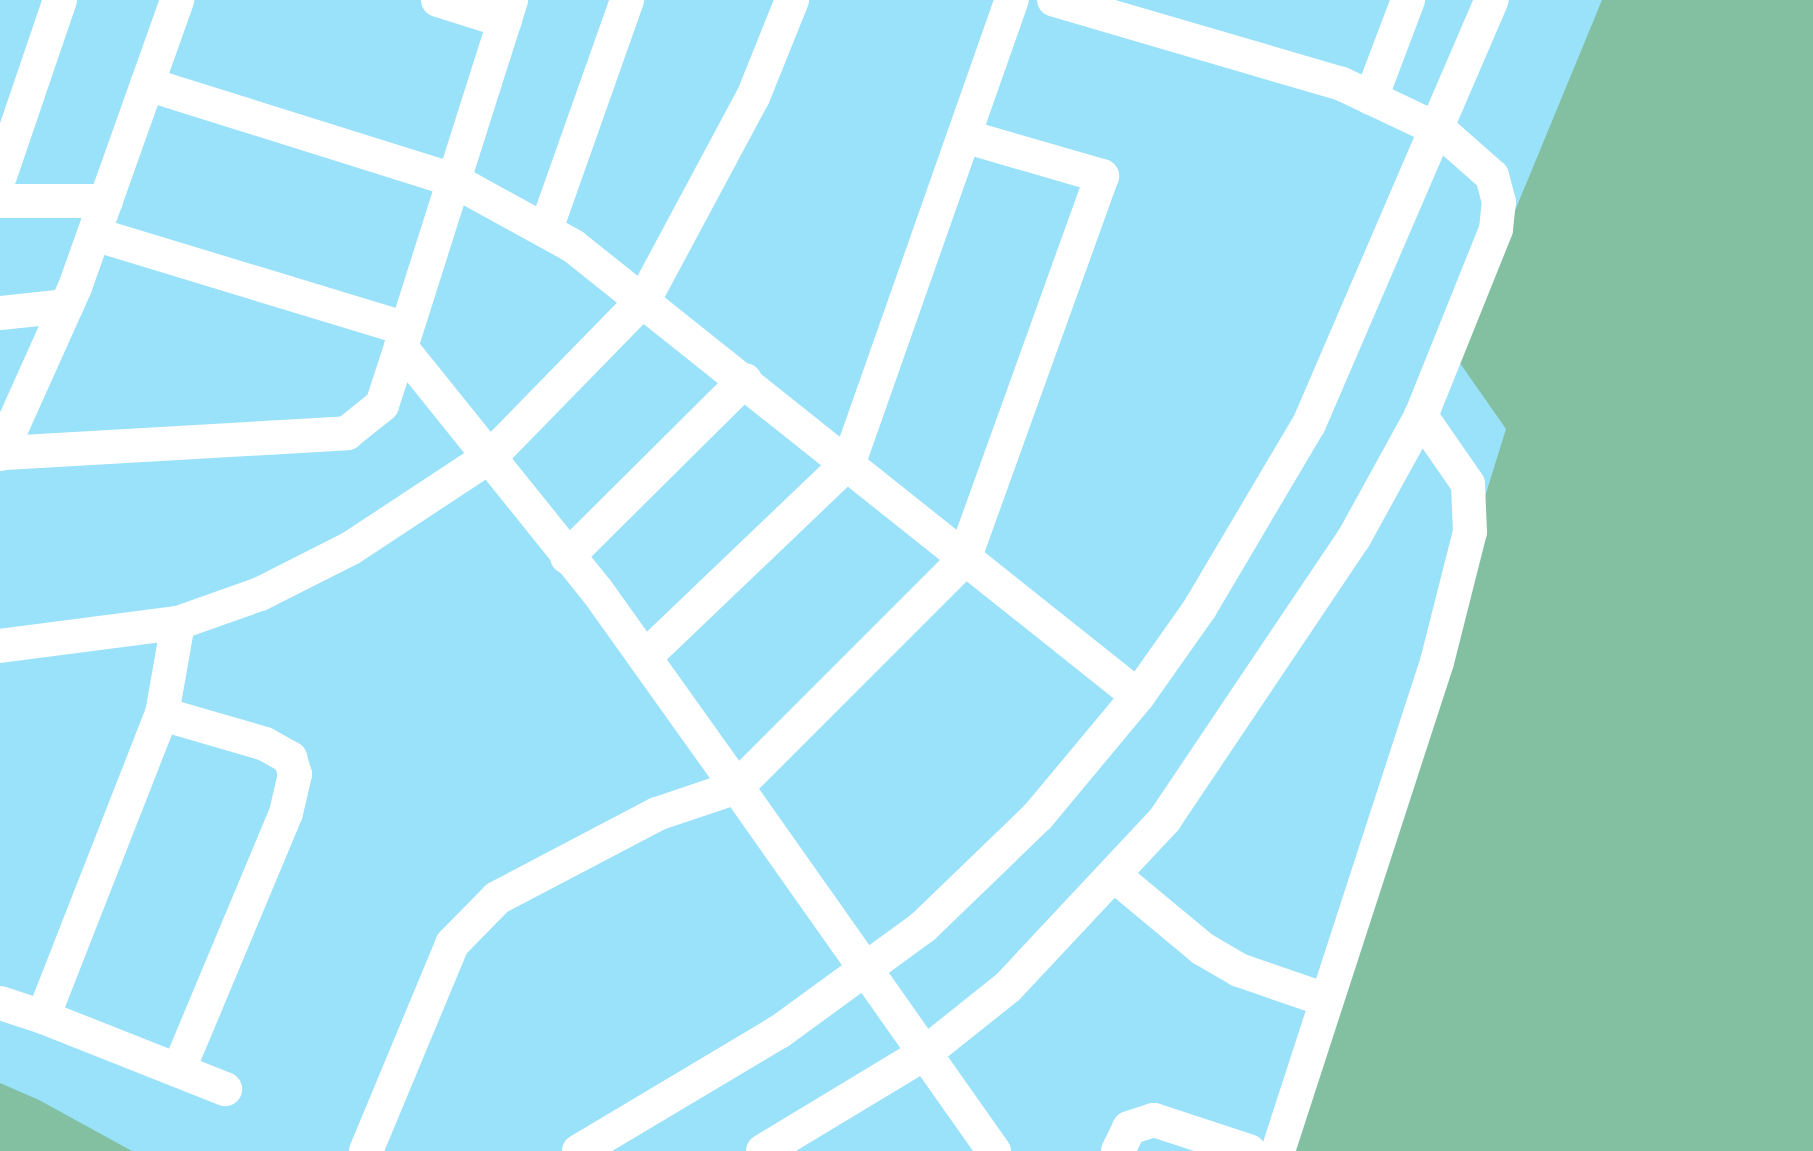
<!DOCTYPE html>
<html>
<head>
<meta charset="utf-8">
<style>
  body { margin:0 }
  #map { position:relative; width:1813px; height:1151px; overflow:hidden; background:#9ae1fa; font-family:"Roboto Condensed",sans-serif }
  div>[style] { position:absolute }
  .green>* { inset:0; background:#82c0a1 }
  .minor>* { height:34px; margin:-17px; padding:0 17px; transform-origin:17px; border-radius:17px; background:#fff }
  span { translate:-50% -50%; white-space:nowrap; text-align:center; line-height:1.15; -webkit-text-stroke:8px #9ae1fa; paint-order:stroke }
</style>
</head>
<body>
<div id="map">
  <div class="green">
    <div style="clip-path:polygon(1602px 0,1813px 0,1813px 1151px,1282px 1151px,1506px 429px,1455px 356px)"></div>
    <div style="clip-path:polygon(0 1083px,39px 1100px,132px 1151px,0 1151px)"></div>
  </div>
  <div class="minor">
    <div style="left:438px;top:0;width:70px;rotate:17.4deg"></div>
    <div style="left:147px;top:84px;width:321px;rotate:17.4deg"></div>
    <div style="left:453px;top:180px;width:137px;rotate:28.8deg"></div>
    <div style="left:573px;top:246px;width:722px;rotate:38.54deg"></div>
    <div style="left:1371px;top:98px;width:105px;rotate:-69.3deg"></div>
    <div style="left:964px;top:136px;width:144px;rotate:16.2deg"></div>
    <div style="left:1102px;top:176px;width:408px;rotate:109.8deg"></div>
    <div style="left:964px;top:560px;width:321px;rotate:135deg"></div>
    <div style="left:737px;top:787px;width:446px;rotate:54.8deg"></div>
    <div style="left:0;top:176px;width:186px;rotate:-71.2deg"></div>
    <div style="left:0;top:201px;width:106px"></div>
    <div style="left:546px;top:229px;width:243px;rotate:-70.5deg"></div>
    <div style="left:94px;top:234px;width:326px;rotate:16.9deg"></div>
    <div style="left:0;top:313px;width:67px;rotate:-6deg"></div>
    <div style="left:5px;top:453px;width:343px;rotate:-3.3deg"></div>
    <div style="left:347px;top:433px;width:45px;rotate:-38.7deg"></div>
    <div style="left:382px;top:405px;width:61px;rotate:-71.9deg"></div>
    <div style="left:0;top:454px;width:183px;rotate:-65.8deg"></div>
    <div style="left:75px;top:287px;width:305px;rotate:-70.4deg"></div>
    <div style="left:567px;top:557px;width:251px;rotate:-44.8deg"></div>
    <div style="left:0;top:646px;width:179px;rotate:-7.4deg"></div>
    <div style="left:178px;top:623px;width:87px;rotate:-19.5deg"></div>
    <div style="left:260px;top:594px;width:102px;rotate:-26.8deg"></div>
    <div style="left:351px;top:548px;width:169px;rotate:-33.4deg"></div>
    <div style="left:492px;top:455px;width:219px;rotate:-45.7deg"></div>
    <div style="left:645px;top:298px;width:228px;rotate:-61.8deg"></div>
    <div style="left:753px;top:97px;width:105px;rotate:-68.1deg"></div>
    <div style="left:645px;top:657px;width:282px;rotate:-43.7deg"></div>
    <div style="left:849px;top:462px;width:490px;rotate:-70.6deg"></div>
    <div style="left:162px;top:714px;width:107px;rotate:16.2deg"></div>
    <div style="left:265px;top:744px;width:29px;rotate:29deg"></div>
    <div style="left:290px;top:758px;width:17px;rotate:73deg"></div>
    <div style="left:295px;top:774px;width:40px;rotate:103deg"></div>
    <div style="left:286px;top:813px;width:277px;rotate:112.7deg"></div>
    <div style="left:1115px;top:876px;width:114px;rotate:39.7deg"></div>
    <div style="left:1203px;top:949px;width:42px;rotate:30.3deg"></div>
    <div style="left:1239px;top:970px;width:89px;rotate:19deg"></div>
    <div style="left:0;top:1003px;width:45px;rotate:18deg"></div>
    <div style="left:43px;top:1017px;width:326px;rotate:-68.6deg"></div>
    <div style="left:162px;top:714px;width:92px;rotate:-80deg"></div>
    <div style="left:43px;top:1017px;width:196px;rotate:21.6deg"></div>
    <div style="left:366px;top:1151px;width:224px;rotate:-67.4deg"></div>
    <div style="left:452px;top:944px;width:64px;rotate:-45.6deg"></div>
    <div style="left:497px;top:898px;width:181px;rotate:-27.7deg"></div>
    <div style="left:657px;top:814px;width:84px;rotate:-18.6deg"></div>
    <div style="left:737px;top:787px;width:241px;rotate:-125.5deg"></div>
    <div style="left:597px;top:591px;width:313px;rotate:-128.8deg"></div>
    <div style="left:401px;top:347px;width:364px;rotate:-72.4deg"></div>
    <div style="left:579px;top:1151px;width:233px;rotate:-30.8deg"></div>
    <div style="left:779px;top:1032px;width:178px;rotate:-36.1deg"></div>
    <div style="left:923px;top:927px;width:160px;rotate:-44deg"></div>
    <div style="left:1038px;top:816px;width:156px;rotate:-50.2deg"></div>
    <div style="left:1138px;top:696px;width:108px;rotate:-54.8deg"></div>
    <div style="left:1200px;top:608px;width:214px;rotate:-59.4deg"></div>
    <div style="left:1309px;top:424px;width:462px;rotate:-66.7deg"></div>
    <div style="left:763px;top:1151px;width:188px;rotate:-31.1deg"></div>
    <div style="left:924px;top:1054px;width:107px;rotate:-38.6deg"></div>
    <div style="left:1008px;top:987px;width:230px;rotate:-46.9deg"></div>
    <div style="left:1165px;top:819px;width:339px;rotate:-56.1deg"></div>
    <div style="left:1354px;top:538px;width:139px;rotate:-61.2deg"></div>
    <div style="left:1421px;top:416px;width:201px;rotate:-68.1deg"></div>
    <div style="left:1496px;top:229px;width:27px;rotate:-84deg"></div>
    <div style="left:1499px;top:202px;width:27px;rotate:-105deg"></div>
    <div style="left:1492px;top:176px;width:68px;rotate:-138.6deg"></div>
    <div style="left:1441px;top:131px;width:110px;rotate:-154.6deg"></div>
    <div style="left:1342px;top:84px;width:300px;rotate:-163.7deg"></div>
    <div style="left:1118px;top:1151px;width:25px;rotate:-64deg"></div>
    <div style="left:1129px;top:1128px;width:26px;rotate:-18deg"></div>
    <div style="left:1154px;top:1120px;width:100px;rotate:18.1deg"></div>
    <div style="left:1278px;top:1151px;width:514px;rotate:-71.99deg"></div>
    <div style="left:1437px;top:662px;width:134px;rotate:-75.8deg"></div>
    <div style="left:1470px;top:532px;width:48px;rotate:-92.4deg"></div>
    <div style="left:1468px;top:484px;width:83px;rotate:-124.7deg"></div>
  </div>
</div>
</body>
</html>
